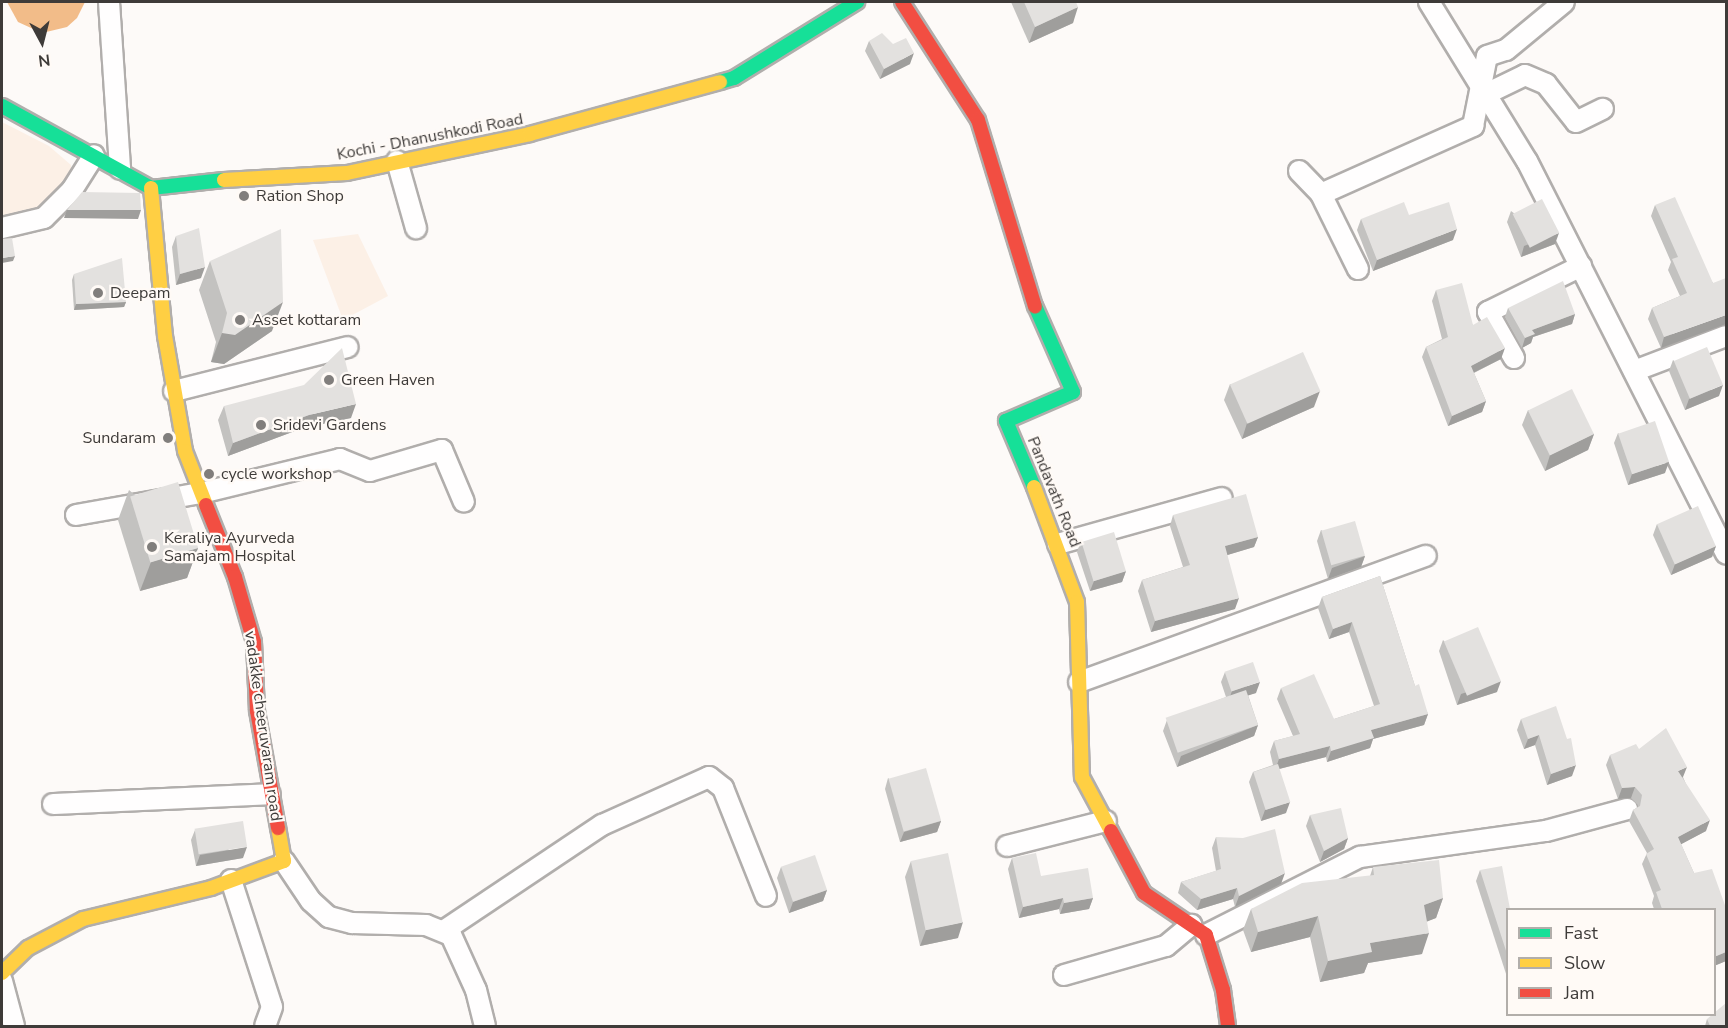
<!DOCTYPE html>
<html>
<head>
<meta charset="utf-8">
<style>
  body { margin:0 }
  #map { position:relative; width:1728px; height:1028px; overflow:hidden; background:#fdfaf8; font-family:"Nunito Sans",sans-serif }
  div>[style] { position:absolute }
  .green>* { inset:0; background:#fcf0e6 }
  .water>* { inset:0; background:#f2bc89 }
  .roads { filter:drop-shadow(2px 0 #b1aeac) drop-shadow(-2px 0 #b1aeac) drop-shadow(0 2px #b1aeac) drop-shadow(0 -2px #b1aeac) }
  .street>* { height:20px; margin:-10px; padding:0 10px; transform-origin:10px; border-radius:10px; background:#fffefe }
  .fast>* { height:14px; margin:-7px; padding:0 7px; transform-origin:7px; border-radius:7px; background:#16e098 }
  .slow>* { height:14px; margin:-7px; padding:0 7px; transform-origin:7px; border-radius:7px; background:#ffcf43 }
  .jam>* { height:14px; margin:-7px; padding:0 7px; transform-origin:7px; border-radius:7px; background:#f24e42 }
  .wall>* { inset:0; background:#c3c2c0 }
  .shaded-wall>* { inset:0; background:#9f9e9c }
  .building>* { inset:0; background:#e3e1df; transform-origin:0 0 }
  .dots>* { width:16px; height:16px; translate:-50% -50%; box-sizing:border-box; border:3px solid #fffaf6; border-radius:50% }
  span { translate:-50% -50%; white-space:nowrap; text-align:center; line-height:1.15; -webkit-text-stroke:4.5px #fffaf6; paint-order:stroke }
  .street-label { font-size:16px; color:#3e3b39 }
  .poi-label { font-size:16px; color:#3e3b39 }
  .left { translate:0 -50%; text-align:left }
  .right { translate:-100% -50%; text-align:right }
  .frame { position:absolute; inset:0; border:3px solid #3e3b39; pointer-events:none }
  .legend { position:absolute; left:1506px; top:908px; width:210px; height:108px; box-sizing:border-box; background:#fffaf6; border:2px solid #b2aeaa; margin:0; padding:8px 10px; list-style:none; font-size:18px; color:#3e3b39 }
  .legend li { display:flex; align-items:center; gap:12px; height:30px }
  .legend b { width:30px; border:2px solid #b2aeaa }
  .north { position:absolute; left:12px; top:12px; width:60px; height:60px; -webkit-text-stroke:4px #fffaf6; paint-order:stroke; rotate:173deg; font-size:16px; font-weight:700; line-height:24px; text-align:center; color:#3e3b39 }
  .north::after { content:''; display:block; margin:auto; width:21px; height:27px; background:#3e3b39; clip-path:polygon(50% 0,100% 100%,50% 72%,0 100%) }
</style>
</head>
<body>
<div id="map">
  <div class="green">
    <div style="clip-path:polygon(2px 122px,49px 146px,71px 165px,71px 178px,53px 201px,33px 215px,2px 219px)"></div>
    <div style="clip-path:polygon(358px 234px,388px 296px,343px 320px,313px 240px)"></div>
  </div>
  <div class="water">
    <div style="clip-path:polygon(7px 2px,85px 2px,77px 18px,67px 27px,42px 33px,18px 22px)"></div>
  </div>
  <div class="roads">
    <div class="street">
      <div style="left:109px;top:2px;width:167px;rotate:86.2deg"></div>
      <div style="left:1429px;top:2px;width:187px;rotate:58.4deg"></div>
      <div style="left:1527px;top:161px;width:440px;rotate:63.1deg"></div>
      <div style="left:1486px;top:94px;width:43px;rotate:-26deg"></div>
      <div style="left:1525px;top:75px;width:23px;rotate:23deg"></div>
      <div style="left:1546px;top:84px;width:48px;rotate:51.7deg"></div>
      <div style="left:1576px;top:122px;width:30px;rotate:-26deg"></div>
      <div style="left:397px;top:161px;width:70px;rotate:74.2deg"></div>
      <div style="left:1299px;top:171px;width:32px;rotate:46deg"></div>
      <div style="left:2px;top:228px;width:43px;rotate:-13.4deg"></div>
      <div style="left:44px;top:218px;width:40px;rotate:-45deg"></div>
      <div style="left:72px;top:190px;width:41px;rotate:-57.8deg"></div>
      <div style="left:1358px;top:269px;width:84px;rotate:-116.3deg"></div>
      <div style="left:1321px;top:194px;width:167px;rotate:-24.1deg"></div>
      <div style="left:1473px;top:126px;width:71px;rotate:-78.7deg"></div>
      <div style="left:1487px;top:56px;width:20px;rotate:-18deg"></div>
      <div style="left:1506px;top:50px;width:75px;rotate:-39.6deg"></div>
      <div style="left:1514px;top:358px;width:53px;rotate:-119.5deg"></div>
      <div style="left:1488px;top:312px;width:104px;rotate:-26.3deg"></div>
      <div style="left:1634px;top:371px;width:98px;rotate:-20.8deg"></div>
      <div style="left:174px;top:391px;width:179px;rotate:-14.2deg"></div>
      <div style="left:76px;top:515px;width:127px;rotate:-10deg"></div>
      <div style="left:201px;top:493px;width:143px;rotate:-13.7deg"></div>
      <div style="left:340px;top:459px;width:32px;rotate:22deg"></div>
      <div style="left:370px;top:471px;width:75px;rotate:-16.3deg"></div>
      <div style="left:442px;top:450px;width:56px;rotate:67.1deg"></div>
      <div style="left:1058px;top:544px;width:170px;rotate:-15.7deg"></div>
      <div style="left:1079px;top:682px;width:369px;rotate:-20deg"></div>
      <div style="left:53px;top:804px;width:217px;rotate:-2.6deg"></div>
      <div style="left:1007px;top:846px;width:102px;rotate:-14.2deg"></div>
      <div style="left:284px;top:861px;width:48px;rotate:56deg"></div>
      <div style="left:311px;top:901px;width:24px;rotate:42deg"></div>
      <div style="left:329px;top:917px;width:24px;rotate:15deg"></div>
      <div style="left:352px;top:923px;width:74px;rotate:1.5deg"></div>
      <div style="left:426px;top:925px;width:27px;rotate:22deg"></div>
      <div style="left:451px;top:935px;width:60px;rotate:65.6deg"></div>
      <div style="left:476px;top:990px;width:37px;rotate:76deg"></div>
      <div style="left:231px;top:880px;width:133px;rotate:72.1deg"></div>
      <div style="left:272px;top:1007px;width:20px;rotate:110deg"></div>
      <div style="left:445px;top:930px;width:189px;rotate:-33.8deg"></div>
      <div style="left:602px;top:825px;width:117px;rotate:-24.2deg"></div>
      <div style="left:709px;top:777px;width:18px;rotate:38deg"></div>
      <div style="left:723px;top:788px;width:116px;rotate:68.3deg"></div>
      <div style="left:1206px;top:935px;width:173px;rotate:-26.9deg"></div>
      <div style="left:1360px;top:857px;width:188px;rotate:-8deg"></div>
      <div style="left:1546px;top:831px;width:84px;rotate:-15.2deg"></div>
      <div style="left:1064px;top:975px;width:106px;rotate:-15.9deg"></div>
      <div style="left:1166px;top:946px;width:33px;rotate:-40deg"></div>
      <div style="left:2px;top:981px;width:47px;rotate:75.1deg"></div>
    </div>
    <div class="fast">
      <div style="left:720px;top:82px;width:15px;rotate:-16deg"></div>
      <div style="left:734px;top:78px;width:145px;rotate:-31.7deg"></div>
      <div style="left:2px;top:106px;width:170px;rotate:28.8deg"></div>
      <div style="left:151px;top:188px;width:73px;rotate:-6.3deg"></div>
      <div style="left:1034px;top:487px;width:72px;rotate:-113deg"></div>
      <div style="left:1006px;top:421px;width:73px;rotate:-23.4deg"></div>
      <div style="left:1073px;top:392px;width:94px;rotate:-113.8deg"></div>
    </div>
    <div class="slow">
      <div style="left:224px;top:180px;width:123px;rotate:-3.3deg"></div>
      <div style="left:347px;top:173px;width:187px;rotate:-12deg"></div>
      <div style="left:530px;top:134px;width:197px;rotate:-15.3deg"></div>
      <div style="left:151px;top:188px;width:149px;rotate:84.6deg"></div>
      <div style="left:165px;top:336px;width:117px;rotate:80.1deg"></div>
      <div style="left:185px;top:451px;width:58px;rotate:68.7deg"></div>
      <div style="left:1034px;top:487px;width:123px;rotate:69.5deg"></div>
      <div style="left:1077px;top:602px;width:175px;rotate:88.4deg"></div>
      <div style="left:1082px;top:777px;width:61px;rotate:61.8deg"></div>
      <div style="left:2px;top:973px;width:36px;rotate:-44deg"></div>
      <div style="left:28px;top:948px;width:62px;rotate:-27.8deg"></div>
      <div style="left:83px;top:919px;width:132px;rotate:-13.6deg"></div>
      <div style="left:211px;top:888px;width:78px;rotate:-20.3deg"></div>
      <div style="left:284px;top:861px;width:34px;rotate:-100deg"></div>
    </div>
    <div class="jam">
      <div style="left:902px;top:2px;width:140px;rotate:57.2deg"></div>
      <div style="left:978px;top:120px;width:195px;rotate:73deg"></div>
      <div style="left:206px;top:505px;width:78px;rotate:68.1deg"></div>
      <div style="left:235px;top:577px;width:68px;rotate:73.7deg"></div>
      <div style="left:254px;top:642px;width:69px;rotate:87.5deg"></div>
      <div style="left:257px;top:711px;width:119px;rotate:79.8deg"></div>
      <div style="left:1111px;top:831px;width:70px;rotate:62deg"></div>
      <div style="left:1144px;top:893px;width:75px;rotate:34.1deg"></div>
      <div style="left:1206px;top:935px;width:58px;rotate:72.8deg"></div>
      <div style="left:1223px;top:990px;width:36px;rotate:82deg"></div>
    </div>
  </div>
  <div class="wall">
    <div style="clip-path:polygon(1011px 2px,1076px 2px,1073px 23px,1029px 43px)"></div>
    <div style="clip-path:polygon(869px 41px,910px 64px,880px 79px,865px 51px)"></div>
    <div style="clip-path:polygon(1655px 205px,1713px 283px,1661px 348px,1648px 319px,1652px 308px,1680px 296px,1668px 270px,1671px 262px,1651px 216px)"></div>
    <div style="clip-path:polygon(1511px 211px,1555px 244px,1521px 257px,1507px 222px)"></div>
    <div style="clip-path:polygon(1361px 219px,1453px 240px,1373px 271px,1357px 230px)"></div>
    <div style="clip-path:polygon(176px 236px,201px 278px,176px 285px,172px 247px)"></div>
    <div style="clip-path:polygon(210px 261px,272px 331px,224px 364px,211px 362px,216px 342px,199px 290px)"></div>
    <div style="clip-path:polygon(74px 274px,126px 302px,124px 307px,74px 310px,72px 280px)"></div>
    <div style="clip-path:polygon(1436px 290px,1473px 325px,1501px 359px,1474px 373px,1486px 401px,1482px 412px,1448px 426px,1422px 357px,1426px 347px,1442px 339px,1432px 301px)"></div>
    <div style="clip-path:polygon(1508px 308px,1575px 314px,1572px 324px,1533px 337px,1531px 343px,1522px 348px,1505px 317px)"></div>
    <div style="clip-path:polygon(1673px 360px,1719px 396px,1685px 410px,1669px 371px)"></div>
    <div style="clip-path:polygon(1230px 384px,1314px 407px,1242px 439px,1224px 400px)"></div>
    <div style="clip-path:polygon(224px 406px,351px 418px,303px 428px,228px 456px,218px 420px)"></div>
    <div style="clip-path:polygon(1528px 410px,1594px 434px,1588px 450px,1545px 471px,1522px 425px)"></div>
    <div style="clip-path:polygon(1618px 433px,1665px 473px,1628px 485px,1614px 443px)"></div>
    <div style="clip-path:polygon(129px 490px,198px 548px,187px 578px,140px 591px,118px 520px)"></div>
    <div style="clip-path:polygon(1173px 515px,1258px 537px,1254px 547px,1227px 555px,1235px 609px,1151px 632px,1138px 591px,1142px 580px,1183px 567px,1170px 526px)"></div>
    <div style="clip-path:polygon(1657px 524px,1716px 546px,1712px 557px,1671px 575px,1653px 535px)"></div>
    <div style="clip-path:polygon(1321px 530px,1365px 556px,1361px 567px,1328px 579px,1317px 541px)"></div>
    <div style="clip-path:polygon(1081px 541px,1126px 571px,1122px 582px,1090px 591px,1077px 552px)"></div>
    <div style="clip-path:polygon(1380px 576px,1415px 686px,1428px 714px,1424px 725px,1373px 739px,1370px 748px,1327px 762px,1326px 757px,1279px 769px,1286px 813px,1261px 821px,1249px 782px,1253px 772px,1273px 765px,1270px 752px,1274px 741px,1293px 736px,1277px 699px,1281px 688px,1334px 719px,1374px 706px,1349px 632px,1329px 639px,1318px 608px,1322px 597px)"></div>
    <div style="clip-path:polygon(1443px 640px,1497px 692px,1457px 705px,1439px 651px)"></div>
    <div style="clip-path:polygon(1225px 672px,1256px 693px,1248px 695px,1258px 725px,1254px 736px,1177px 767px,1163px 731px,1167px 720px,1226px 697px,1221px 682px)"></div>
    <div style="clip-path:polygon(1521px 719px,1567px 739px,1572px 776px,1547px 785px,1535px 745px,1524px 749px,1517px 730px)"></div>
    <div style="clip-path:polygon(1639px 749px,1683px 777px,1706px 831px,1681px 844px,1694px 873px,1726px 908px,1726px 961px,1714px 966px,1714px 909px,1654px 909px,1652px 903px,1654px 896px,1642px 864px,1647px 853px,1629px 821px,1633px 810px,1638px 807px,1638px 805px,1631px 798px,1618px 799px,1606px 765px,1610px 755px)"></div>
    <div style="clip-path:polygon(888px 778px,941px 821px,937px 832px,900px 842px,885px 789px)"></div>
    <div style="clip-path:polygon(1310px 815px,1348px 838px,1344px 849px,1320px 862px,1306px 826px)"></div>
    <div style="clip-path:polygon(195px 830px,243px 858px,196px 866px,191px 840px)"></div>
    <div style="clip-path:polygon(1216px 837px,1281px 884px,1235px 907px,1233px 899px,1197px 910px,1178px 893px,1181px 882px,1216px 871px,1212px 848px)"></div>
    <div style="clip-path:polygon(1012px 858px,1041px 876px,1093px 898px,1089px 909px,1060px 914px,1059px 909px,1019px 918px,1008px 869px)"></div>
    <div style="clip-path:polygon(911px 861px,958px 938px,920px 946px,905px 877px)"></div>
    <div style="clip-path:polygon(781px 867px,827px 890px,823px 901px,789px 913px,777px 878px)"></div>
    <div style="clip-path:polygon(1373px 867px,1443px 898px,1436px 918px,1427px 921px,1422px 954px,1368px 963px,1364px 973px,1320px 982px,1310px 937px,1251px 952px,1243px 930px,1251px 909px,1370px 876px)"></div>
    <div style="clip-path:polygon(1480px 870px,1508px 909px,1508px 980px,1476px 881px)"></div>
    <div style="clip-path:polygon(1707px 1019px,1726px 1026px,1705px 1026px)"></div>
  </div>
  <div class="shaded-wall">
    <div style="clip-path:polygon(1078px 7px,1073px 23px,1029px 43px,1035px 27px)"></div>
    <div style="clip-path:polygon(914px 53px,910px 64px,880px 79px,884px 69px)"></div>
    <div style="clip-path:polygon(67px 210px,141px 210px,138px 219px,64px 218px)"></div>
    <div style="clip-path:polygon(1457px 229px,1453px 240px,1373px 271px,1377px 260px)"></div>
    <div style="clip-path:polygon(1559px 233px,1555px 244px,1521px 257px,1524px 246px)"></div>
    <div style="clip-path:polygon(15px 256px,13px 261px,2px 263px,2px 258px)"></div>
    <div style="clip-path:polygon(205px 267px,201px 278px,176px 285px,180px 274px)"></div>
    <div style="clip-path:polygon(126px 302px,124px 307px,74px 310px,76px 304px)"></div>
    <div style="clip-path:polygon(283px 302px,272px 331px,224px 364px,211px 362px,222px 333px)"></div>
    <div style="clip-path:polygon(1575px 314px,1572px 324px,1533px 337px,1531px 343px,1522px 348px,1525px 338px,1532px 330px)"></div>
    <div style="clip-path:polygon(1726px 315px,1726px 324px,1661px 348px,1664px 337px)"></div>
    <div style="clip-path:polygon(1505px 348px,1501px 359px,1467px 376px,1471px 366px)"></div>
    <div style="clip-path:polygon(1723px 385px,1719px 396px,1685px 410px,1689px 399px)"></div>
    <div style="clip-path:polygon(1320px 391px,1314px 407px,1242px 439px,1247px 423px)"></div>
    <div style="clip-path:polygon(1486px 401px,1482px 412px,1448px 426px,1452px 416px)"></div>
    <div style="clip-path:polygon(356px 404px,351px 418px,303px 428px,228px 456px,233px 443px,309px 415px)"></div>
    <div style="clip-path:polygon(1594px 434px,1588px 450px,1545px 471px,1550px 455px)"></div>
    <div style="clip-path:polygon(1669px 462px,1665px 473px,1628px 485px,1632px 474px)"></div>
    <div style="clip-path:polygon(1258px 537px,1254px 547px,1221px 557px,1225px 546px)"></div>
    <div style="clip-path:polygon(1716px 546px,1712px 557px,1671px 575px,1675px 564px)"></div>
    <div style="clip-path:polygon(198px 548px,187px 578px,140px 591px,151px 562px)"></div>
    <div style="clip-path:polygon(1365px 556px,1361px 567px,1328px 579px,1332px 568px)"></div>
    <div style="clip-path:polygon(1126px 571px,1122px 582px,1090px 591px,1094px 581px)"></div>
    <div style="clip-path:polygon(1239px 598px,1235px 609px,1151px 632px,1155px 621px)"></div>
    <div style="clip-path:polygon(1352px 622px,1349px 632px,1329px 639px,1333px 629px)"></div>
    <div style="clip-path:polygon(1501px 681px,1497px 692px,1457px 705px,1461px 694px)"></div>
    <div style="clip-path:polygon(1260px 682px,1256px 693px,1228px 702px,1232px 691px)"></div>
    <div style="clip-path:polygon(1428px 714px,1424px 725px,1373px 739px,1370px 748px,1327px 762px,1331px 751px,1371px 730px)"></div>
    <div style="clip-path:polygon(1258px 725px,1254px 736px,1177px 767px,1181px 756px)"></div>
    <div style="clip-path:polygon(1539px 735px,1535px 745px,1524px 749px,1528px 739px)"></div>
    <div style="clip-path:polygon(1330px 746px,1326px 757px,1275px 770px,1279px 759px)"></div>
    <div style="clip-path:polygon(1576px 765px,1572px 776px,1547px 785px,1551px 774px)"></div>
    <div style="clip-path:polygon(1687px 767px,1683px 777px,1674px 782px,1678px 771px)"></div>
    <div style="clip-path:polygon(1635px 787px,1631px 798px,1618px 799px,1622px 788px)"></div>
    <div style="clip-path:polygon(1290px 802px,1286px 813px,1261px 821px,1265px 810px)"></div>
    <div style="clip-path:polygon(1710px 820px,1706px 831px,1674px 848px,1678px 837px)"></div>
    <div style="clip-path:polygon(941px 821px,937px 832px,900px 842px,904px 832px)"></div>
    <div style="clip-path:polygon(1348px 838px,1344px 849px,1320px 862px,1324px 851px)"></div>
    <div style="clip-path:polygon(247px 847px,243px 858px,196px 866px,200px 855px)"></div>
    <div style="clip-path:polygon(1285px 873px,1281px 884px,1235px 907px,1239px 896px)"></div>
    <div style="clip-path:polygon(1237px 888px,1233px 899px,1197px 910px,1201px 899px)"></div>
    <div style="clip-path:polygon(827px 890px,823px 901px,789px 913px,793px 902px)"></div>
    <div style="clip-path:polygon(1063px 898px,1059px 909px,1019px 918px,1023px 907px)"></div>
    <div style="clip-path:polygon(1093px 898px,1089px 909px,1060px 914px,1064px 903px)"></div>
    <div style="clip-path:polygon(1443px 898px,1436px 918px,1416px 926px,1424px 905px)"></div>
    <div style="clip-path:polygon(1318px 916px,1310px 937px,1251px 952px,1258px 932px)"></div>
    <div style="clip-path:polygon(963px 922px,958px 938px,920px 946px,926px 930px)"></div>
    <div style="clip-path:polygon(1429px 933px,1422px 954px,1368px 963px,1364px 973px,1320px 982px,1328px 961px,1370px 943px)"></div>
    <div style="clip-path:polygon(1726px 952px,1726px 961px,1714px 966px,1714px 957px)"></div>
  </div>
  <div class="building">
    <div style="clip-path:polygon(1024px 2px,1076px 2px,1078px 7px,1035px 27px)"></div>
    <div style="clip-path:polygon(882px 33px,893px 44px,906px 38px,914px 53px,884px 69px,869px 41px)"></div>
    <div style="clip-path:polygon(82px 192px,140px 193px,141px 210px,67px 210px)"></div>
    <div style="clip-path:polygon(1675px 197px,1713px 283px,1726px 278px,1726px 315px,1664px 337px,1652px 308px,1687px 293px,1672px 259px,1678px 257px,1655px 205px)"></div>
    <div style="left:1542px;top:199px;width:38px;height:33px;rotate:63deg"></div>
    <div style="clip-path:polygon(1404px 202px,1409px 215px,1449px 202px,1457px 229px,1377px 260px,1361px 219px)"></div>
    <div style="clip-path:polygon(199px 228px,205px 267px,180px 274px,176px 236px)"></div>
    <div style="clip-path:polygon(281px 229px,283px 302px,235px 335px,222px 333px,227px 313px,210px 261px)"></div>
    <div style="clip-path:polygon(12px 238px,15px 256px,2px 258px,2px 239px)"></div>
    <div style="clip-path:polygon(122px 258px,126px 302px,76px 304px,74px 274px)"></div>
    <div style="clip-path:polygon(1563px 281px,1575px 314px,1532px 330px,1535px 334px,1525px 338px,1508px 308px)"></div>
    <div style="clip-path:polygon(1462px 283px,1473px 325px,1487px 317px,1505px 348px,1471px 366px,1486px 401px,1452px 416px,1426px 347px,1448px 337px,1436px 290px)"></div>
    <div style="left:1707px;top:347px;width:41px;height:36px;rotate:67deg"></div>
    <div style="clip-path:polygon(342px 348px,356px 404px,309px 415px,233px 443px,224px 406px,304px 385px)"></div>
    <div style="left:1303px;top:352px;width:43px;height:80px;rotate:66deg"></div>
    <div style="left:1572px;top:389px;width:50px;height:49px;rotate:64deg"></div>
    <div style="left:1655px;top:421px;width:43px;height:39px;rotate:71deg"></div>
    <div style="left:178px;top:482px;width:69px;height:50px;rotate:73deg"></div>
    <div style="clip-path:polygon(1246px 494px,1258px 537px,1225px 546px,1239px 598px,1155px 621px,1142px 580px,1190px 565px,1173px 515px)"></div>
    <div style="left:1698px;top:506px;width:44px;height:45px;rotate:66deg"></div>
    <div style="left:1355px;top:521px;width:36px;height:35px;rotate:74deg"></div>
    <div style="left:1114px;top:532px;width:41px;height:34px;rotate:73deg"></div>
    <div style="clip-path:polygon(1380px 576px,1415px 686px,1419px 684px,1428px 714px,1371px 730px,1374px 738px,1331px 751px,1330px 746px,1279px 759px,1274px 741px,1300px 734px,1281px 688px,1314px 674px,1334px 719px,1380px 704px,1352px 622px,1333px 629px,1322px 597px)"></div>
    <div style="left:1478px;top:627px;width:59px;height:37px;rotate:67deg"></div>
    <div style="left:1253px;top:662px;width:21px;height:30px;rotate:71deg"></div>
    <div style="left:1246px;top:690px;width:37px;height:85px;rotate:71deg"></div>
    <div style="clip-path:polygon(1556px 706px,1567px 739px,1571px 738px,1576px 765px,1551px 774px,1539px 735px,1528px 739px,1521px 719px)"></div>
    <div style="clip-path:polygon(1666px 728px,1687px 767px,1678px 771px,1710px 820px,1678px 837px,1694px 873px,1712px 869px,1726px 908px,1726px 952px,1714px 957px,1714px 909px,1662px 909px,1656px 892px,1661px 890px,1646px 854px,1654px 849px,1633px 810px,1640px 806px,1642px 795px,1635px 787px,1622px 788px,1610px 755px,1636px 744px,1639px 749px)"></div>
    <div style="left:1278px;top:764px;width:40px;height:26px;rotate:72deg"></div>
    <div style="left:926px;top:768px;width:55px;height:39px;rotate:74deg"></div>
    <div style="clip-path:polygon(1341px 808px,1348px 838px,1324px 851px,1310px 815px)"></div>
    <div style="left:243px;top:821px;width:26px;height:49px;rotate:81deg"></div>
    <div style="clip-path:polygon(1275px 829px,1285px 873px,1239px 896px,1237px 888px,1201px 899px,1181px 882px,1221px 869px,1216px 837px,1243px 838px)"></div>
    <div style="left:948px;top:853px;width:71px;height:38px;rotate:78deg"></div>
    <div style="clip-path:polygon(1036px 853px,1041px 876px,1088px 868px,1093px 898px,1064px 903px,1063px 898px,1023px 907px,1012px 858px)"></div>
    <div style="left:815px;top:855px;width:37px;height:36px;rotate:71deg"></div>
    <div style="clip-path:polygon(1439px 860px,1443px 898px,1424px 905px,1429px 933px,1370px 943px,1372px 952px,1328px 961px,1318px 916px,1258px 932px,1251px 909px,1302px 883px,1374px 875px,1373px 867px)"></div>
    <div style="clip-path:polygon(1502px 866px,1510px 909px,1508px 909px,1508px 957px,1480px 870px)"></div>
    <div style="clip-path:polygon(1726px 1003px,1726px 1026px,1710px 1026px,1707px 1019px,1713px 1014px,1714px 1014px,1714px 1013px)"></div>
  </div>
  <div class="dots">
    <div style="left:244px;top:196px;background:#817e7c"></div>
    <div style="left:98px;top:293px;background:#817e7c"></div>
    <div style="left:240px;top:320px;background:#817e7c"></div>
    <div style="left:329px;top:380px;background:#817e7c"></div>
    <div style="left:261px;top:425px;background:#817e7c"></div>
    <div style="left:168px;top:438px;background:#817e7c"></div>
    <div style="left:209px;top:474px;background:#817e7c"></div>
    <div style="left:152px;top:547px;background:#817e7c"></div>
  </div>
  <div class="street-label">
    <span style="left:430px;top:137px;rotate:-11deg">Kochi - Dhanushkodi Road</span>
    <span style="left:1054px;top:492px;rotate:68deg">Pandavath Road</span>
    <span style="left:263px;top:726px;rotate:82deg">vadakke cheeruvaram road</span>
  </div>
  <div class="poi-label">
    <span class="left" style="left:256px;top:196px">Ration Shop</span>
    <span class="left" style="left:110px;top:293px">Deepam</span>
    <span class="left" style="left:252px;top:320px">Asset kottaram</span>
    <span class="left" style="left:341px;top:380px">Green Haven</span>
    <span class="left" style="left:273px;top:425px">Sridevi Gardens</span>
    <span class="right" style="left:156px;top:438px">Sundaram</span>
    <span class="left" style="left:221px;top:474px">cycle workshop</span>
    <span class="left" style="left:164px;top:547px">Keraliya Ayurveda<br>Samajam Hospital</span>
  </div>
  <div class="frame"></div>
  <ul class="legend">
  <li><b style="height:8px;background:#16e098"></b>Fast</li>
  <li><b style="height:8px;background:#ffcf43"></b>Slow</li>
  <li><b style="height:8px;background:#f24e42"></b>Jam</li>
  </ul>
  <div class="north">N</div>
</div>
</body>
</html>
